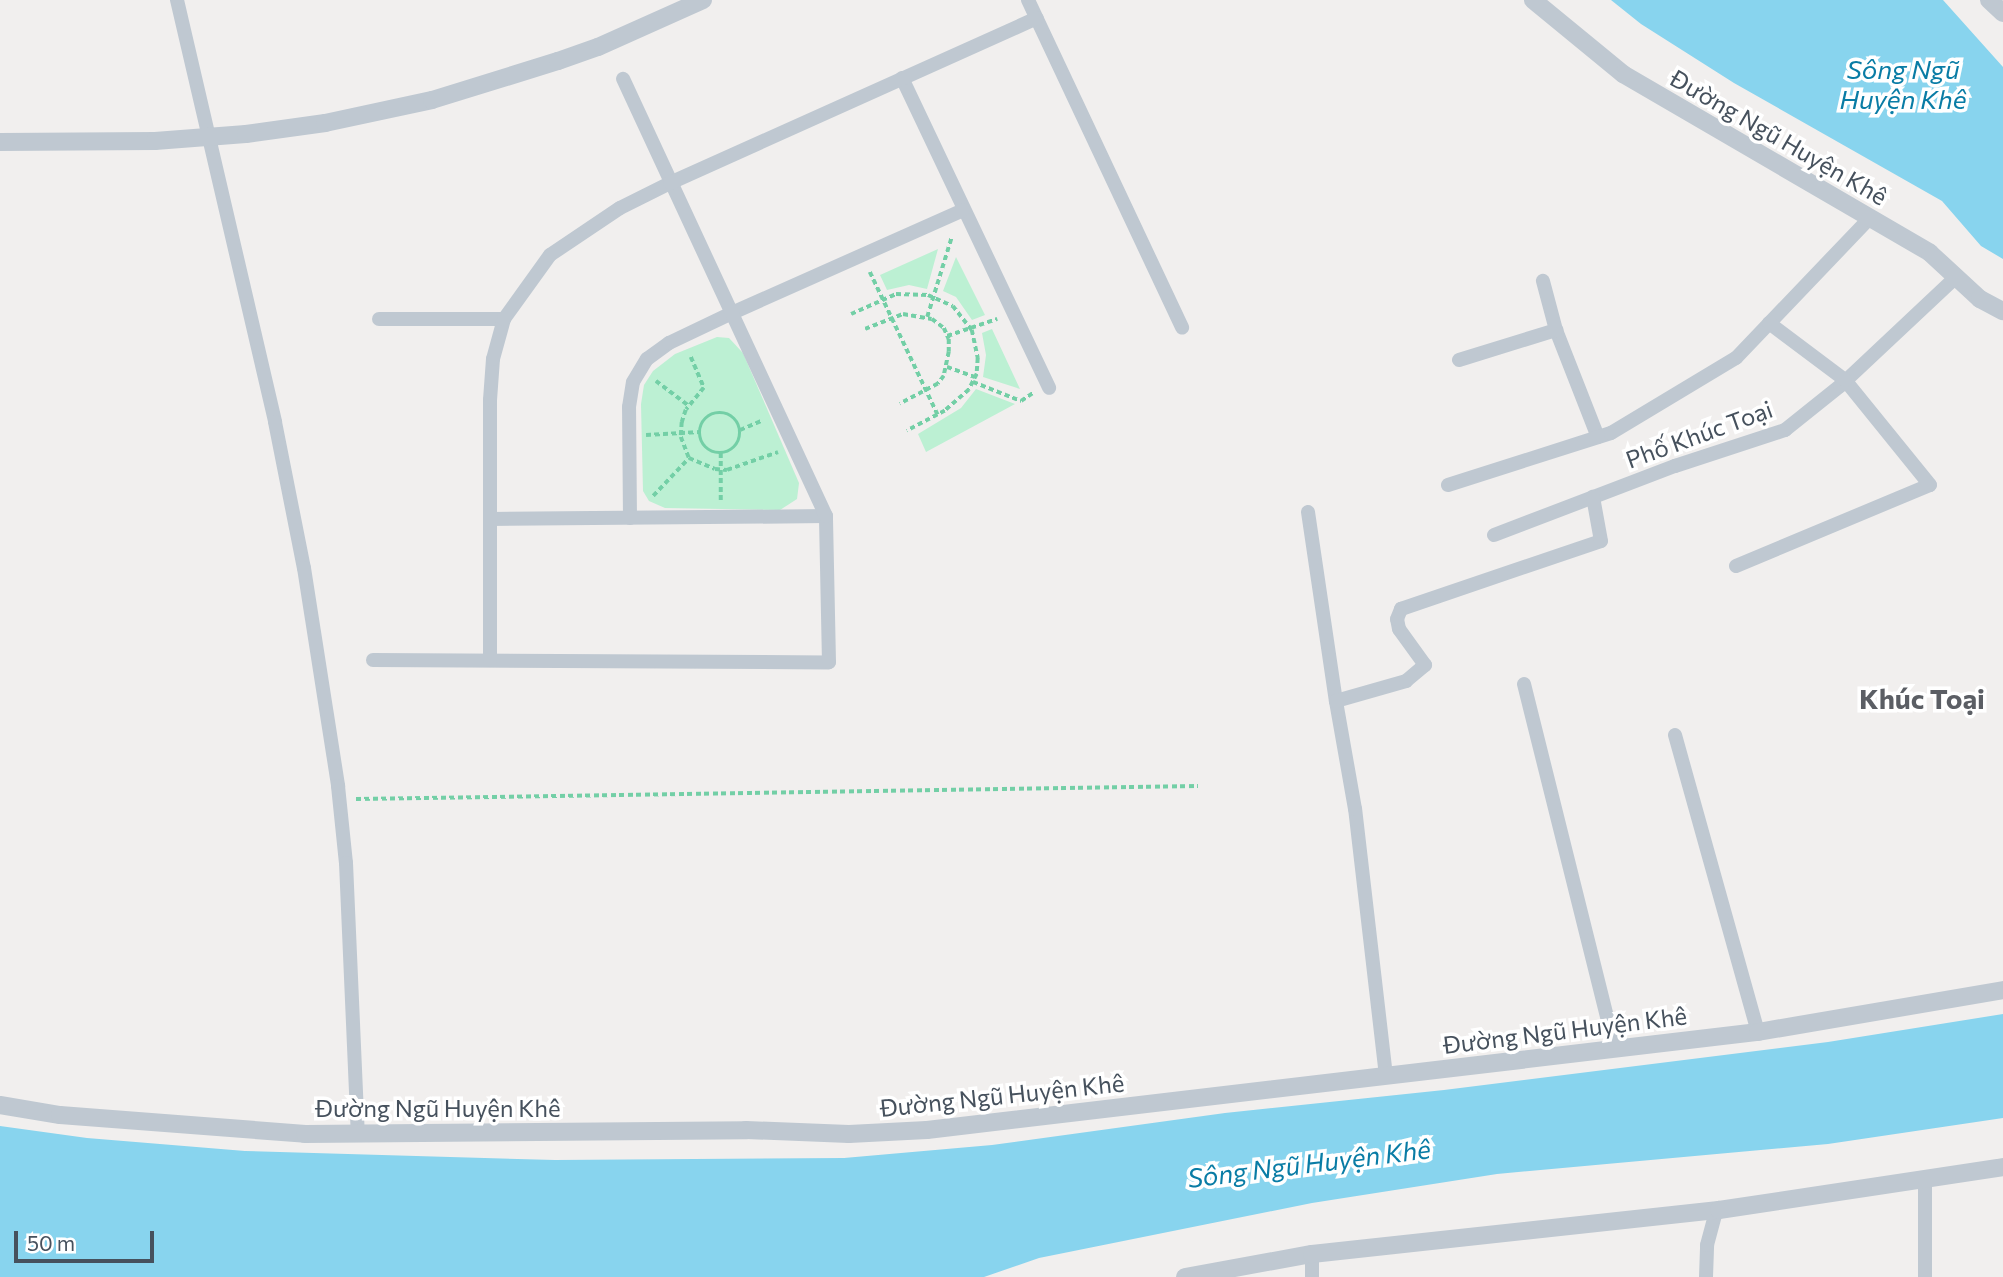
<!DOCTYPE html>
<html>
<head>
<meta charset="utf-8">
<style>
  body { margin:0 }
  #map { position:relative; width:2003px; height:1277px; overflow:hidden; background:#f1efee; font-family:Commissioner,sans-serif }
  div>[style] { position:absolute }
  .green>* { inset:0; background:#bcf0d3 }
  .water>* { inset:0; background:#88d4ee }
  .path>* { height:3.5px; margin-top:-1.75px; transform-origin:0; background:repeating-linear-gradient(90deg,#73cfa6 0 5px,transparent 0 8.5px) }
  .path>.ring { margin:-1.75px; padding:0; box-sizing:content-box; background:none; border:3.5px solid #73cfa6; border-radius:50% }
  .minor>* { height:14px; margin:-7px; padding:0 7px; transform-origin:7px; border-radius:7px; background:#bfc8d1 }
  .tertiary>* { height:18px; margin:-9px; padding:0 9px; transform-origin:9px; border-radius:9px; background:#bfc8d1 }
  span { translate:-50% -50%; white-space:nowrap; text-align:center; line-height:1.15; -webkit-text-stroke:7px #fff; paint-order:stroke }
  .street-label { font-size:24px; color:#46515d }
  .water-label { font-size:26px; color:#097ca5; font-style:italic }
  .quarter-label { font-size:28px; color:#5b5e64; font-weight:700 }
  .scale { position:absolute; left:14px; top:1231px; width:140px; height:32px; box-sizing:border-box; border:4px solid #46515d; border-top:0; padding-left:9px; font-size:21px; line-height:24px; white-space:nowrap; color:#46515d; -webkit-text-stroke:5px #fff; paint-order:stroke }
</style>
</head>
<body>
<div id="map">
  <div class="green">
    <div style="clip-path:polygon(938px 249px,927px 289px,909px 285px,887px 290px,880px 275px)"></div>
    <div style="clip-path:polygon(956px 257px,985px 315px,972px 320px,956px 297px,943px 291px)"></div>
    <div style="clip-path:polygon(992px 329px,1020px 389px,983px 377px,986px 355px,982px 333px)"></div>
    <div style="clip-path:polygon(717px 337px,729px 338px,743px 353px,799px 483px,797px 499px,780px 510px,665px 508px,649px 501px,643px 491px,641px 404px,644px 385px,653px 371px,675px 354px)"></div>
    <div style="clip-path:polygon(976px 389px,1015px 404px,926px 452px,918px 434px,961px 408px)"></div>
  </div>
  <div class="water">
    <div style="clip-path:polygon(1611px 0,1943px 0,2003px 67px,2003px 259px,1981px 246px,1942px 201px,1734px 83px,1641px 24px)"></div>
    <div style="clip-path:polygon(2003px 1014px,2003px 1118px,1828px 1144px,1497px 1174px,1312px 1203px,1039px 1258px,984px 1277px,0 1277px,0 1126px,87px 1138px,245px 1151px,555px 1160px,844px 1158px,992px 1145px,1225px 1113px,1444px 1090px,1828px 1042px)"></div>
  </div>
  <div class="path">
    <div style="left:870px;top:272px;width:158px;rotate:64.6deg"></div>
    <div style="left:851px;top:314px;width:49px;rotate:-24deg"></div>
    <div style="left:896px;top:294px;width:32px;rotate:2deg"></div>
    <div style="left:928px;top:295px;width:27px;rotate:24deg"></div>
    <div style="left:953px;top:306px;width:31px;rotate:52deg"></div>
    <div style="left:972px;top:330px;width:29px;rotate:78deg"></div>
    <div style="left:978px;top:358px;width:16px;rotate:94deg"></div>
    <div style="left:977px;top:374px;width:18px;rotate:117deg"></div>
    <div style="left:969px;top:390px;width:32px;rotate:139deg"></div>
    <div style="left:945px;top:411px;width:43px;rotate:152.2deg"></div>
    <div style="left:927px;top:317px;width:82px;rotate:-72.9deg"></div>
    <div style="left:865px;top:329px;width:41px;rotate:-21.5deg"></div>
    <div style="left:903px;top:314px;width:29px;rotate:10deg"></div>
    <div style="left:932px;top:319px;width:15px;rotate:37deg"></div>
    <div style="left:944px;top:328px;width:12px;rotate:66deg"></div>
    <div style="left:949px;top:339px;width:13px;rotate:90deg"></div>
    <div style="left:949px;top:352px;width:25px;rotate:102deg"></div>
    <div style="left:944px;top:376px;width:10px;rotate:127deg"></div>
    <div style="left:938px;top:384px;width:43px;rotate:152.2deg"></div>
    <div style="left:947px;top:336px;width:53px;rotate:-18.8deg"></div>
    <div style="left:691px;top:357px;width:34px;rotate:67deg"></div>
    <div style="left:704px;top:388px;width:28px;rotate:129deg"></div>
    <div style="left:686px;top:410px;width:13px;rotate:108deg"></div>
    <div style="left:682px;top:422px;width:15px;rotate:94deg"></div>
    <div style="left:681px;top:437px;width:22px;rotate:69deg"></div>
    <div style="left:689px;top:458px;width:28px;rotate:23deg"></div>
    <div style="left:715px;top:469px;width:12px;rotate:5deg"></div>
    <div style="left:727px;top:470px;width:54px;rotate:-19.4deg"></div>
    <div style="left:947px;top:367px;width:30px;rotate:20deg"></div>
    <div style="left:656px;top:381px;width:41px;rotate:37.1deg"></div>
    <div style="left:973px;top:382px;width:52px;rotate:21.6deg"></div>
    <div style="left:1021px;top:401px;width:14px;rotate:-34deg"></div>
    <div class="ring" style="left:700px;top:413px;width:36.5px;height:36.5px"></div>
    <div style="left:740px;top:430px;width:25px;rotate:-23deg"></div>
    <div style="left:646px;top:435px;width:54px;rotate:-3.2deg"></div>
    <div style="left:721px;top:453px;width:49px;rotate:90deg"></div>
    <div style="left:653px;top:496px;width:52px;rotate:-46.5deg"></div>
    <div style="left:356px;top:799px;width:842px;rotate:-0.88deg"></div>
  </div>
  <div class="minor">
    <div style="left:177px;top:0;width:433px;rotate:76.9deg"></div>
    <div style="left:275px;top:422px;width:149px;rotate:78.8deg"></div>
    <div style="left:304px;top:568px;width:221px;rotate:81.1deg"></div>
    <div style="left:338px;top:786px;width:77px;rotate:84.1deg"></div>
    <div style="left:346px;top:863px;width:270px;rotate:87.5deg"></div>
    <div style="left:1028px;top:0;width:362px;rotate:64.8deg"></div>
    <div style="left:902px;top:78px;width:343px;rotate:64.6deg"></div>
    <div style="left:379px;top:319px;width:125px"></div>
    <div style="left:1556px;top:330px;width:115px;rotate:68.6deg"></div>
    <div style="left:1459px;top:360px;width:102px;rotate:-17.2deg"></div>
    <div style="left:1556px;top:330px;width:51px;rotate:-104.9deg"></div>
    <div style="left:1448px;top:485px;width:171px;rotate:-17.7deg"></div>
    <div style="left:1611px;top:433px;width:146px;rotate:-31deg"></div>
    <div style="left:1736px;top:358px;width:194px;rotate:-46.3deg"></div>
    <div style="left:1308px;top:512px;width:191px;rotate:81.6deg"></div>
    <div style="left:630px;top:518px;width:111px;rotate:-90.5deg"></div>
    <div style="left:629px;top:407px;width:25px;rotate:-81deg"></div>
    <div style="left:633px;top:382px;width:27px;rotate:-59deg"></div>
    <div style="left:647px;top:359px;width:27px;rotate:-36deg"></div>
    <div style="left:669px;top:343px;width:70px;rotate:-25.5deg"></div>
    <div style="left:732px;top:313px;width:253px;rotate:-24deg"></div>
    <div style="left:490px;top:519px;width:336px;rotate:-0.5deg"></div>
    <div style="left:1494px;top:535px;width:194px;rotate:-20.9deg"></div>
    <div style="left:1675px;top:466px;width:116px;rotate:-18.1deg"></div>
    <div style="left:1785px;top:430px;width:70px;rotate:-38.7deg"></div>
    <div style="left:1840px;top:386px;width:159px;rotate:-43.2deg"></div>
    <div style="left:1736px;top:566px;width:210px;rotate:-22.7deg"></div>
    <div style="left:1930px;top:485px;width:135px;rotate:-129deg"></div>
    <div style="left:1845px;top:380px;width:95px;rotate:-143.1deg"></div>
    <div style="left:373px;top:660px;width:456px;rotate:0.3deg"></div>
    <div style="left:829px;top:662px;width:146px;rotate:-91.2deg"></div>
    <div style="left:826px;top:516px;width:482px;rotate:-114.9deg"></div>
    <div style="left:490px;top:660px;width:260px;rotate:-90deg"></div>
    <div style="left:490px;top:400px;width:41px;rotate:-85.8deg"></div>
    <div style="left:493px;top:359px;width:41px;rotate:-74.6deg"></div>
    <div style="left:504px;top:319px;width:79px;rotate:-54.3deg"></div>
    <div style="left:550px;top:255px;width:84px;rotate:-33.9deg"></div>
    <div style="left:620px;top:208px;width:56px;rotate:-26.6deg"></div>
    <div style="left:670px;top:183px;width:402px;rotate:-24.2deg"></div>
    <div style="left:1524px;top:684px;width:376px;rotate:76deg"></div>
    <div style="left:1675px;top:735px;width:308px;rotate:74.4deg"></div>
    <div style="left:1386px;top:1076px;width:269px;rotate:-96.6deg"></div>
    <div style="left:1355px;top:809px;width:110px;rotate:-100deg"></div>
    <div style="left:1336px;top:701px;width:73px;rotate:-15.9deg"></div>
    <div style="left:1406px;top:681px;width:25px;rotate:-40deg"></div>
    <div style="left:1425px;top:665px;width:44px;rotate:-125.8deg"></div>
    <div style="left:1399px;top:629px;width:10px;rotate:-101deg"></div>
    <div style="left:1397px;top:619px;width:11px;rotate:-68deg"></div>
    <div style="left:1401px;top:609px;width:211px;rotate:-18.8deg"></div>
    <div style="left:1601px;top:541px;width:45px;rotate:-100.3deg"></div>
    <div style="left:1925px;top:1179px;width:98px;rotate:90deg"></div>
    <div style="left:1312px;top:1254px;width:23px;rotate:90deg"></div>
    <div style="left:1706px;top:1277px;width:32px;rotate:-88deg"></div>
    <div style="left:1707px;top:1245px;width:35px;rotate:-75deg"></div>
  </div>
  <div class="tertiary">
    <div style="left:1533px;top:0;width:117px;rotate:39.4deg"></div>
    <div style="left:1623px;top:74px;width:355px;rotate:30.2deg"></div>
    <div style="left:1930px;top:253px;width:68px;rotate:42.6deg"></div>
    <div style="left:1980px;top:299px;width:26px;rotate:28deg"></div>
    <div style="left:1989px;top:0;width:19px;rotate:43deg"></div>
    <div style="left:0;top:142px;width:155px;rotate:-0.4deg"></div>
    <div style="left:155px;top:141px;width:91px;rotate:-4.4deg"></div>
    <div style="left:246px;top:134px;width:80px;rotate:-7.9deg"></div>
    <div style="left:325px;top:123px;width:109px;rotate:-12.1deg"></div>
    <div style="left:432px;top:100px;width:132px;rotate:-17.2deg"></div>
    <div style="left:558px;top:61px;width:42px;rotate:-19.3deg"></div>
    <div style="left:598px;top:47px;width:115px;rotate:-24.1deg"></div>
    <div style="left:0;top:1105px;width:61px;rotate:9.5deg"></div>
    <div style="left:60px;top:1115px;width:246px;rotate:4.4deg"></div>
    <div style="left:305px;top:1134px;width:441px;rotate:-0.5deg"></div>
    <div style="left:746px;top:1130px;width:103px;rotate:2.2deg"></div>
    <div style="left:849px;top:1134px;width:78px;rotate:-2.9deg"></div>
    <div style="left:927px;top:1130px;width:837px;rotate:-6.73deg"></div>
    <div style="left:1758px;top:1032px;width:249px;rotate:-9.7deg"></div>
    <div style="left:1185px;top:1277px;width:129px;rotate:-10.3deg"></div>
    <div style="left:1312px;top:1254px;width:409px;rotate:-6.2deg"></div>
    <div style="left:1719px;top:1210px;width:287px;rotate:-8.6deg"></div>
  </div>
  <div class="street-label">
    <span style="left:1779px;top:137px;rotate:30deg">Đường Ngũ Huyện Khê</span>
    <span style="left:1699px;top:434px;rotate:-20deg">Phố Khúc Toại</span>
    <span style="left:1565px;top:1030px;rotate:-7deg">Đường Ngũ Huyện Khê</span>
    <span style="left:1002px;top:1095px;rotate:-6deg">Đường Ngũ Huyện Khê</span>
    <span style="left:438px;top:1108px">Đường Ngũ Huyện Khê</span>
  </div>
  <div class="water-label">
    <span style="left:1903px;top:84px">Sông Ngũ<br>Huyện Khê</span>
    <span style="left:1309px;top:1163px;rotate:-7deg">Sông Ngũ Huyện Khê</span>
  </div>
  <div class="quarter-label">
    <span style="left:1922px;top:698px">Khúc Toại</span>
  </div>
  <div class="scale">50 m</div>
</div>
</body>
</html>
